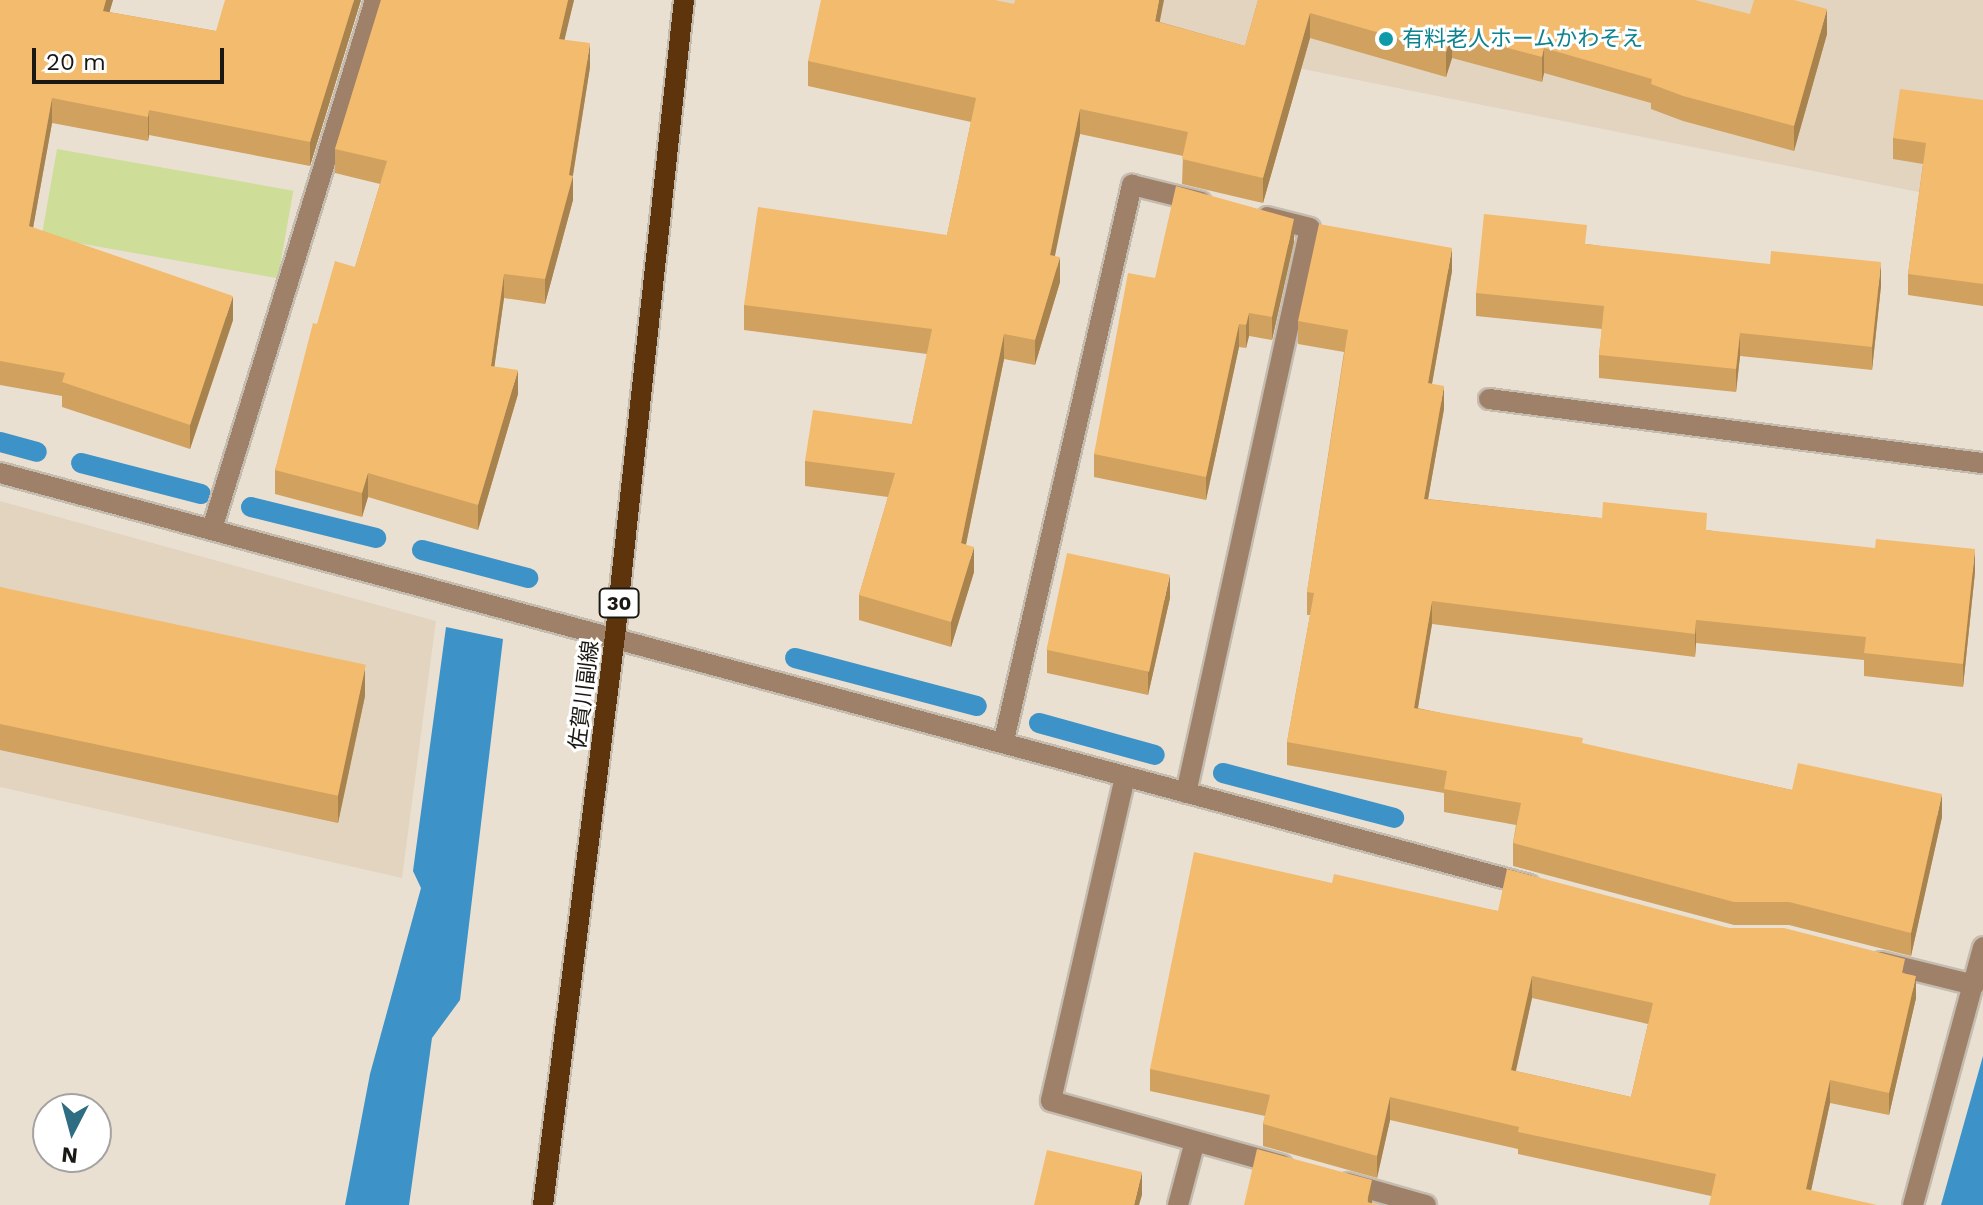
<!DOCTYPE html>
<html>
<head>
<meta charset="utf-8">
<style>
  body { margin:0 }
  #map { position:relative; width:1983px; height:1205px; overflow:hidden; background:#eae0d2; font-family:"Work Sans","Noto Sans JP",sans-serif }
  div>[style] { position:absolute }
  .built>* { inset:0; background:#e3d4c0 }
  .green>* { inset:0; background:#cedd97; transform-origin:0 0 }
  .water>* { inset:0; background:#3d92c7 }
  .stream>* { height:20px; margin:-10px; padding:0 10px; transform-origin:10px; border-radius:10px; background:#3d92c7 }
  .roads { filter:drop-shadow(2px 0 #c5bcb0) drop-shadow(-2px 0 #c5bcb0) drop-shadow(0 2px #c5bcb0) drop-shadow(0 -2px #c5bcb0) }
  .service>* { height:20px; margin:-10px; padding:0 10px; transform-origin:10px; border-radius:10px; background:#9f8068 }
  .minor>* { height:20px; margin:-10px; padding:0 10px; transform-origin:10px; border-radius:10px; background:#9f8068 }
  .primary>* { height:20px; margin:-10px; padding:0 10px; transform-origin:10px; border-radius:10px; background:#5d340b }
  .wall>* { inset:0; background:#d0a15f }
  .shaded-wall>* { inset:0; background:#a9834d }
  .building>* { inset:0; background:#f2bb6e; transform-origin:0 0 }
  .dots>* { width:22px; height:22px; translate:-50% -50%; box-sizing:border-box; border:4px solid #fff; border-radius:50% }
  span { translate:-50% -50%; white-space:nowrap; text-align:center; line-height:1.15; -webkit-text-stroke:6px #fff; paint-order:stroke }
  .shield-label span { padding:2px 6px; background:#fff; border:2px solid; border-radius:6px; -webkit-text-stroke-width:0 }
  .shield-label { font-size:20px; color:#1b1813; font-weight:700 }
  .culture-label { font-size:22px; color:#0d838f }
  .left { translate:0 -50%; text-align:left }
  .street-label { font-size:22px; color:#1b1813 }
  .north { position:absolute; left:32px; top:1093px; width:80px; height:80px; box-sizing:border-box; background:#fff; border:2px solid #a4a3a1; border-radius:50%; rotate:186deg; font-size:22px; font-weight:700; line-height:32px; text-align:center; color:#1b1813 }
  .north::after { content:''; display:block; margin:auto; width:28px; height:36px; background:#2e6d82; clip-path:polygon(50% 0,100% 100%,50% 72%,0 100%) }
  .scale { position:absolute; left:32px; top:48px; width:192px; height:36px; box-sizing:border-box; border:4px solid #1b1813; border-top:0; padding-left:10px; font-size:24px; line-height:28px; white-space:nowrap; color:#1b1813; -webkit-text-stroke:6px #fff; paint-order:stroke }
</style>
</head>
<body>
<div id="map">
  <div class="built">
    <div style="clip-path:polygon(996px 0,1983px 0,1983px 205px,1227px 54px,995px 4px)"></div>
    <div style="clip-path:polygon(0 501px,436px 621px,402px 878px,0 787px)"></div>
  </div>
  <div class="green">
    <div style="left:57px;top:149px;width:240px;height:89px;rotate:10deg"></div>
  </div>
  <div class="water">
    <div style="clip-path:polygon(446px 627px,503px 639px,460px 1000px,432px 1038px,409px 1205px,345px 1205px,370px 1074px,421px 888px,413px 871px)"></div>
    <div style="clip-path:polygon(1983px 1056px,1983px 1205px,1941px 1205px)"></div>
  </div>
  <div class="stream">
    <div style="left:0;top:442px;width:38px;rotate:15deg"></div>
    <div style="left:81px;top:463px;width:124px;rotate:14.5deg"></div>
    <div style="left:251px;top:507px;width:129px;rotate:13.9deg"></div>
    <div style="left:422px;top:550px;width:110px;rotate:14.8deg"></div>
    <div style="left:795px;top:658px;width:188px;rotate:14.8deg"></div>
    <div style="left:1039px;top:723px;width:120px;rotate:15.4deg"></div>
    <div style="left:1223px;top:773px;width:177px;rotate:14.7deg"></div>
  </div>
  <div class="roads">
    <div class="service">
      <div style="left:1881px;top:962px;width:96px;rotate:13.9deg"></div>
    </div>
    <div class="minor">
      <div style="left:1489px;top:399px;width:498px;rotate:7.4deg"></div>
      <div style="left:0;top:473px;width:1584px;rotate:15.08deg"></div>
      <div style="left:212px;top:529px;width:554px;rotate:-72.87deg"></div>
      <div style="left:1004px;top:740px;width:570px;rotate:-77.01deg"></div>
      <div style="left:1132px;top:185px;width:71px;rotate:13.8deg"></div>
      <div style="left:1125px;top:777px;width:332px;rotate:102.9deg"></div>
      <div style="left:1051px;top:1101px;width:240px;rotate:15.5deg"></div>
      <div style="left:1186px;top:793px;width:578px;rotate:-77.62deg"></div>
      <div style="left:1310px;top:228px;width:44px;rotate:-165.7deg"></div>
      <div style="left:1348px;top:1183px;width:81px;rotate:15.8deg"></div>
      <div style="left:1178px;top:1205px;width:66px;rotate:-75.1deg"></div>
      <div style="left:1913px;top:1205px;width:267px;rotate:-74.8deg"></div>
    </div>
    <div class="primary">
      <div style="left:543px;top:1205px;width:574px;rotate:-82.79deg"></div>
      <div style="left:615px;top:636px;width:640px;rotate:-83.81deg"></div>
    </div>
  </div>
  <div class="wall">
    <div style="clip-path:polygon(0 0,113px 0,109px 12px,216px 31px,361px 0,310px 166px,149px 135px,148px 141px,52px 123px,33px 228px,233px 320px,190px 449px,62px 407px,62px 396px,0 385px)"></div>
    <div style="clip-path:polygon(381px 0,574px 0,564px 39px,590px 67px,573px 176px,573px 200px,545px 304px,504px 298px,494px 367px,518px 394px,478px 530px,368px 497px,362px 517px,275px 494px,275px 470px,317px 324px,355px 267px,380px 184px,335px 173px,335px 149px)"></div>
    <div style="clip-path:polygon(1258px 0,1827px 34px,1794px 151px,1683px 121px,1651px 109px,1651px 103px,1544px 73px,1542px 82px,1452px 58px,1446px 77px,1310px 38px,1263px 203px,1182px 184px,1183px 156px,1080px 134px,1054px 256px,1060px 282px,1035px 365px,1004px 359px,966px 545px,974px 572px,951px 647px,859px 620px,859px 595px,888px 497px,805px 486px,805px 461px,912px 424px,927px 354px,744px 330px,744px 305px,947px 235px,971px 122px,808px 86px,808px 61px,1014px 4px,1160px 22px,1245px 46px)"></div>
    <div style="clip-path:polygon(1983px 100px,1983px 306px,1908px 295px,1908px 274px,1923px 164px,1893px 159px,1893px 138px)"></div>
    <div style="clip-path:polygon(1294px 242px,1272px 340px,1249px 336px,1246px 348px,1239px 347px,1206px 500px,1094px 477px,1094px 454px,1155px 278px)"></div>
    <div style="clip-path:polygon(1587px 244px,1881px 286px,1872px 370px,1740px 356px,1736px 392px,1599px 378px,1599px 355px,1602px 329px,1476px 316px,1476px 293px)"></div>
    <div style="clip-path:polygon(1452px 271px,1432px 384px,1444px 409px,1428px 499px,1707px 530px,1975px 572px,1963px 687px,1864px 676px,1864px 660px,1696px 643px,1695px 657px,1432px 624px,1418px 708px,1792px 790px,1942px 817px,1911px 956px,1789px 925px,1734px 925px,1513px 866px,1513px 843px,1516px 825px,1444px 812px,1444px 793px,1287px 765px,1287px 742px,1310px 615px,1307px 615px,1307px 592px,1344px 352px,1298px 344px,1298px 321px)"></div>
    <div style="clip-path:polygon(0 587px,365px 696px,338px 823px,0 750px)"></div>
    <div style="clip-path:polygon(1170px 598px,1148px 695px,1047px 673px,1047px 650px)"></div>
    <div style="clip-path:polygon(evenodd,1332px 883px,1498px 911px,1729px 928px,1905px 973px,1916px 998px,1889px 1115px,1830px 1103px,1811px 1190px,1711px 1196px,1518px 1154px,1518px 1149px,1390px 1120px,1377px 1178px,1263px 1146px,1263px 1124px,1265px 1116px,1150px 1091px,1150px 1069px,1332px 883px,1532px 998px,1648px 1024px,1631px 1097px,1516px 1071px,1532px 998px)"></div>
  </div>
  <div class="shaded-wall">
    <div style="clip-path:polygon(106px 0,113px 0,103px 35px,103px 11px)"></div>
    <div style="clip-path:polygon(354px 0,361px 0,310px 166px,310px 142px)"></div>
    <div style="clip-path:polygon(568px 0,574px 0,559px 63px,559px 39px)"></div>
    <div style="clip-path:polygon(1159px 0,1164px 0,1155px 46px,1155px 21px)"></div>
    <div style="clip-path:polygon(1827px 9px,1827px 34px,1794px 151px,1794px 126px)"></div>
    <div style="clip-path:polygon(1310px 13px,1310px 38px,1263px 203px,1263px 178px)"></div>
    <div style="clip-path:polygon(1452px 33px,1452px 58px,1446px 77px,1446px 52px)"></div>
    <div style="clip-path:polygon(590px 43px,590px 67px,572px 180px,573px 176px,573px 200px,545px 304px,545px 279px,569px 175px)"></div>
    <div style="clip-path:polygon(1544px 48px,1544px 73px,1542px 82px,1542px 57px)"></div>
    <div style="clip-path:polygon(52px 98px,52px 123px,29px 250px,29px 226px)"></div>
    <div style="clip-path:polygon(1080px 109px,1080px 134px,1050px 280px,1050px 255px)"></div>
    <div style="clip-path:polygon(149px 110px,149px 135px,148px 141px,148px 117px)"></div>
    <div style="clip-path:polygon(1294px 219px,1294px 242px,1272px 340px,1272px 317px)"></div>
    <div style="clip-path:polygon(1452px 248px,1452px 271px,1428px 406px,1428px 383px)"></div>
    <div style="clip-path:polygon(1060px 257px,1060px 282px,1035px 365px,1035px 340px)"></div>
    <div style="clip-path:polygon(1881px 262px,1881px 286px,1872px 370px,1872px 347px)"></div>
    <div style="clip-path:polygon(504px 274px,504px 298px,491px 391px,491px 366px)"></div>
    <div style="clip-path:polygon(233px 296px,233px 320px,190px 449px,190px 425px)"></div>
    <div style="clip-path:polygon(1249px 313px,1249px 336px,1246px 348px,1246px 325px)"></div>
    <div style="clip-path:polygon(1239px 324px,1239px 347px,1206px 500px,1206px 477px)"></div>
    <div style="clip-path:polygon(1740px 333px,1740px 356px,1736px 392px,1736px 369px)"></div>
    <div style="clip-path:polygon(1004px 334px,1004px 359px,961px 568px,961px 543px)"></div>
    <div style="clip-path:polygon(518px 370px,518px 394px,478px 530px,478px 505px)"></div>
    <div style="clip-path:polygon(1444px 386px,1444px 409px,1424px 522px,1424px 499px)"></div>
    <div style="clip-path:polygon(368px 473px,368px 497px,362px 517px,362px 493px)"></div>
    <div style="clip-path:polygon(974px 547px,974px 572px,951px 647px,951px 622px)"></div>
    <div style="clip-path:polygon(1975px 549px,1975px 572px,1963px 687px,1963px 664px)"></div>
    <div style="clip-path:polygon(1170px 575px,1170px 598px,1148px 695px,1148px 672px)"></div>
    <div style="clip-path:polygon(1432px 601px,1432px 624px,1414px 731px,1414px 708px)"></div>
    <div style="clip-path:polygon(1696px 620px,1696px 643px,1695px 657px,1695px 634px)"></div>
    <div style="clip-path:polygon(365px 667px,365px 696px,338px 823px,338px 793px)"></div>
    <div style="clip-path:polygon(1942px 794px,1942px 817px,1911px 956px,1911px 933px)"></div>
    <div style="clip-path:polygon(1532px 976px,1532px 998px,1511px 1092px,1511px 1070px)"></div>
    <div style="clip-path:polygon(1916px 976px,1916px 998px,1889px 1115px,1889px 1093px)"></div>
    <div style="clip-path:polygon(1830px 1080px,1830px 1103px,1808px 1205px,1806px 1189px)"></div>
    <div style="clip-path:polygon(1390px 1097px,1390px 1120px,1377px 1178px,1377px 1156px)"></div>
    <div style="clip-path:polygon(1142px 1172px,1142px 1195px,1139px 1205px,1134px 1205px)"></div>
    <div style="clip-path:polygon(1372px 1180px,1372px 1205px,1367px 1205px)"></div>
  </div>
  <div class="building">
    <div style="clip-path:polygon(0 0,106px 0,103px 11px,216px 31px,225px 0,354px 0,310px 142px,149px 110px,148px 117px,52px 98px,29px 226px,233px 296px,190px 425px,62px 382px,65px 373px,0 361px)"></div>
    <div style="clip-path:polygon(381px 0,568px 0,559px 39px,590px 43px,569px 175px,573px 176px,545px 279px,504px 274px,491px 366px,518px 370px,478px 505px,368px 473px,362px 493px,275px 470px,313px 323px,317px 324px,335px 261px,355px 267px,387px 161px,335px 149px)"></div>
    <div style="clip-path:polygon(821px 0,995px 0,1014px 4px,1015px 0,1159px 0,1155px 21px,1245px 46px,1258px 0,1695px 0,1750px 14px,1754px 0,1794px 0,1827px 9px,1794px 126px,1683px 96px,1651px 84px,1652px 79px,1544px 48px,1542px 57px,1452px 33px,1446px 52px,1310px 13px,1263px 178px,1182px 159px,1188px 132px,1080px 109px,1050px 255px,1060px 257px,1035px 340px,1004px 334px,961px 543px,974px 547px,951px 622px,859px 595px,895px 473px,805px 461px,813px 410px,912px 424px,932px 329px,744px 305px,758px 207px,947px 235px,976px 98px,808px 61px)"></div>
    <div style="clip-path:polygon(1900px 89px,1983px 100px,1983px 284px,1908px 274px,1926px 143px,1893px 138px)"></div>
    <div style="clip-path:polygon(1176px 186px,1294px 219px,1272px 317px,1249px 313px,1246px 325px,1239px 324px,1206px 477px,1094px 454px,1128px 273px,1155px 278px)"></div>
    <div style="clip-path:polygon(1484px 214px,1587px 225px,1585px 244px,1770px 264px,1771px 251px,1881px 262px,1872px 347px,1740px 333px,1736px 369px,1599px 355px,1604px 306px,1476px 293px)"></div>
    <div style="clip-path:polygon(1319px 224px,1452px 248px,1428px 383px,1444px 386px,1424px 499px,1602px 518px,1603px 502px,1707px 513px,1706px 530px,1875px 548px,1876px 539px,1975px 549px,1963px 664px,1864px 653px,1866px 637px,1696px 620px,1695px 634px,1432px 601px,1414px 708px,1583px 738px,1582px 743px,1792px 790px,1798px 763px,1942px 794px,1911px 933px,1789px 902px,1734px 902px,1513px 843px,1521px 803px,1444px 789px,1447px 771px,1287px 742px,1314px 593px,1307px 592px,1348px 330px,1298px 321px)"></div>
    <div style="left:1067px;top:553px;width:105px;height:99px;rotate:12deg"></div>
    <div style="left:0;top:587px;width:374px;height:134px;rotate:12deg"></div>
    <div style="clip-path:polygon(evenodd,1194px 852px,1332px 883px,1334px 874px,1498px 911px,1507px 869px,1729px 928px,1784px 928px,1905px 959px,1902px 973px,1916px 976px,1889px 1093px,1830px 1080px,1806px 1189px,1877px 1205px,1709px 1205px,1716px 1174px,1518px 1132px,1519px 1127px,1390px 1097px,1377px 1156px,1263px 1124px,1270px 1095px,1150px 1069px,1194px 852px,1532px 976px,1653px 1003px,1631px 1097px,1511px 1070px,1532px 976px)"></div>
    <div style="clip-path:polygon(1257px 1149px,1372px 1180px,1367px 1202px,1379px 1205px,1244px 1205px)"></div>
    <div style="clip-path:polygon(1047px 1150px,1142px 1172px,1134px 1205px,1034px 1205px)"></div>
  </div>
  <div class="dots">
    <div style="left:1386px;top:39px;background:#0f9aa8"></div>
  </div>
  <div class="shield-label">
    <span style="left:619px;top:603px">30</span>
  </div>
  <div class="culture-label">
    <span class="left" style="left:1402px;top:39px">有料老人ホームかわそえ</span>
  </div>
  <div class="street-label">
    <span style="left:584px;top:695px;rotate:-83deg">佐賀川副線</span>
  </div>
  <div class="north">N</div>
  <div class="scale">20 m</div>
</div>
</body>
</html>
